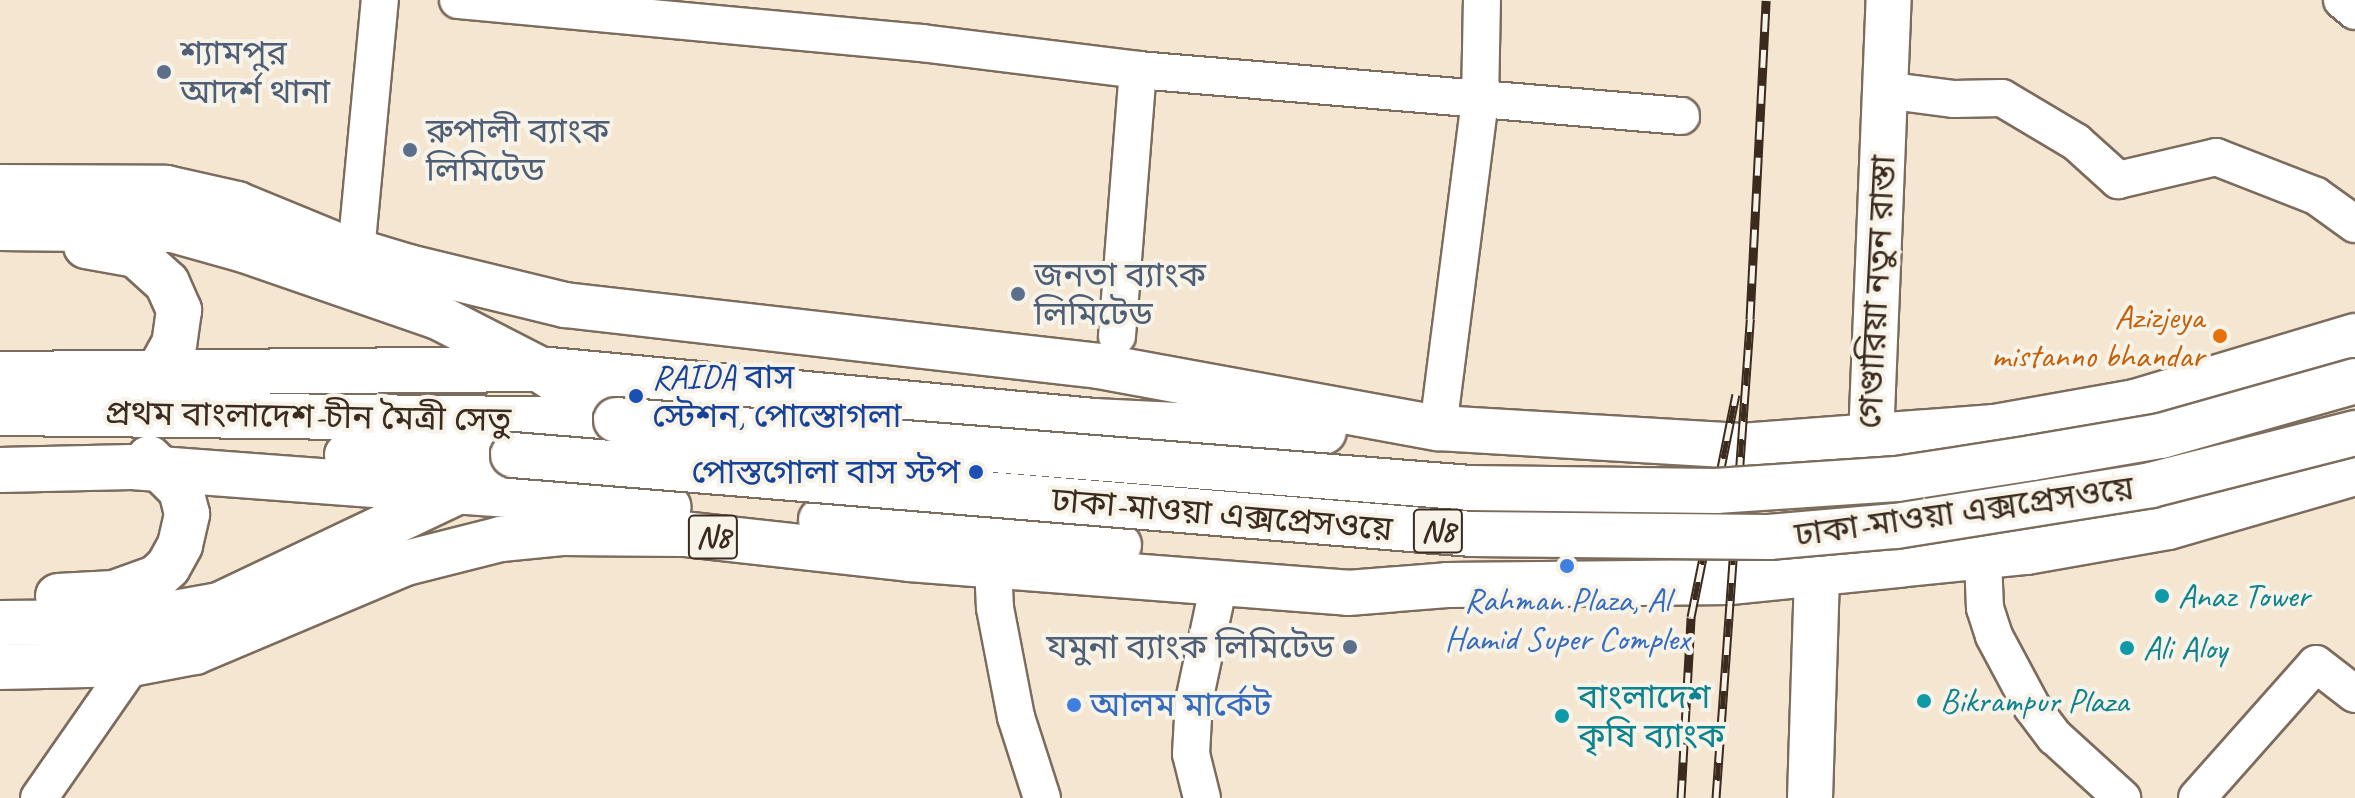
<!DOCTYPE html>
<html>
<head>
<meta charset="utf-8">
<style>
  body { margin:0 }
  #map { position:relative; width:2355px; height:798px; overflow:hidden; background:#f4e6d1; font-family:Caveat,"Noto Sans Bengali",sans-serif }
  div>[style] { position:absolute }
  .roads { filter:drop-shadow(2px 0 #7c6c5d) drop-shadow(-2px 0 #7c6c5d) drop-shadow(0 2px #7c6c5d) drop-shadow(0 -2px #7c6c5d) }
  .minor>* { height:36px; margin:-18px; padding:0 18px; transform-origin:18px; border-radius:18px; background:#fff }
  .major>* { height:44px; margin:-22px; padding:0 22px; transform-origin:22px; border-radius:22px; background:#fff }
  .highway>* { height:44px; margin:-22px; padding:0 22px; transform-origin:22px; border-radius:22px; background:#fff }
  .rail>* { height:9px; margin-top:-4.5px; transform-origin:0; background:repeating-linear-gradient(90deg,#f7f3e8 0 18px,#3b2a1e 0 36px); box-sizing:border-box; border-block:2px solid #3b2a1e }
  .bridges { filter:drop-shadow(2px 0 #7c6c5d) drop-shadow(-2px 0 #7c6c5d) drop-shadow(0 2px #7c6c5d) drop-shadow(0 -2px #7c6c5d) }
  .highway-bridge>* { height:44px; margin:-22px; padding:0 22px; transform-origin:22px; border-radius:22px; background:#fff }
  .dots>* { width:22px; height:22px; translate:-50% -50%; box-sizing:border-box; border:4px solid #f7f3e8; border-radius:50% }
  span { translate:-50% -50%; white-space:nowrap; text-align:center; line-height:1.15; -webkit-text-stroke:8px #f7f3e8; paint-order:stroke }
  .shield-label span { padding:2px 6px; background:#f7f3e8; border:2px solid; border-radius:6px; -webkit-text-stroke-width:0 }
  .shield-label { font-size:32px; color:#3b2a1e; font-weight:700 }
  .service-label { font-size:34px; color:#4e5e75 }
  .left { translate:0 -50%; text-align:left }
  .right { translate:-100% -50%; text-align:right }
  .street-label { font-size:34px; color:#3b2a1e }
  .food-label { font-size:34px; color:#c56008 }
  .transit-label { font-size:34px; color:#164399 }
  .culture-label { font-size:34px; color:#0d838f }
  .shop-label { font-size:34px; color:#366cbe }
</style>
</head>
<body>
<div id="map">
  <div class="roads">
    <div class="minor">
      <div style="left:458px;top:0;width:466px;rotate:5.3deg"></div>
      <div style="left:922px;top:43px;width:218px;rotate:7.1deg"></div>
      <div style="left:1138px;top:70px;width:545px;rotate:4.84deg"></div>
      <div style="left:2342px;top:0;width:17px;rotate:40deg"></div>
      <div style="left:1884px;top:90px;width:71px;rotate:7.3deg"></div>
      <div style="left:1954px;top:99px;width:48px;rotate:-1.2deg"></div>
      <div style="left:2002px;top:98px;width:86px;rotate:30.7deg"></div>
      <div style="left:2076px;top:142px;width:57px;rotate:42.1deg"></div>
      <div style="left:2118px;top:180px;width:101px;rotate:-13.2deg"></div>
      <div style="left:2216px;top:157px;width:107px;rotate:21.3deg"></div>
      <div style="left:2316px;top:196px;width:48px;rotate:35.7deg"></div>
      <div style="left:356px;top:252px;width:253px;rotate:-84.6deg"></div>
      <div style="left:1117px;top:336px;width:267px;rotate:-85.5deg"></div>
      <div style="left:1438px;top:428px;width:329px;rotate:-82.7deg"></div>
      <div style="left:1480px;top:102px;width:102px;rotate:-88.9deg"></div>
      <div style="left:1891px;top:460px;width:135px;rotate:47.1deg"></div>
      <div style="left:1983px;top:559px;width:49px;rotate:87.7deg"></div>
      <div style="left:1985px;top:608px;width:29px;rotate:72deg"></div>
      <div style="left:1994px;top:636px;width:81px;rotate:61.8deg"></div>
      <div style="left:2032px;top:707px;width:38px;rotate:53deg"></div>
      <div style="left:2055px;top:737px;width:91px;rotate:42.3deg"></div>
      <div style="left:993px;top:566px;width:42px;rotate:87.3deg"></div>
      <div style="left:995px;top:608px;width:111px;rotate:79.1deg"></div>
      <div style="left:1016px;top:717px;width:85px;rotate:72.2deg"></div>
      <div style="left:39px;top:798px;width:163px;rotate:-55.2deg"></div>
      <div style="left:1202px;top:798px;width:45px;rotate:-104deg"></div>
      <div style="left:1191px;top:754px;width:53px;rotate:-86.8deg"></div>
      <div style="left:1194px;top:701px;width:121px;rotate:-78deg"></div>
      <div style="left:2197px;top:798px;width:179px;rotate:-48.4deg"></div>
      <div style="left:2316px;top:664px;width:49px;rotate:37.6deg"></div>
    </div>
    <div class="major">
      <div style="left:1810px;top:798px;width:224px;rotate:-88.2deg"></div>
      <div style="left:1817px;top:574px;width:145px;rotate:-68.2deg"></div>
      <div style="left:1871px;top:439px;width:439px;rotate:-87.7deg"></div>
    </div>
    <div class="highway">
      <div style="left:0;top:187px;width:166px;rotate:0.3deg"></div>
      <div style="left:166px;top:188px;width:73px;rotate:12.7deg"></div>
      <div style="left:237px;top:204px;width:110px;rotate:22.4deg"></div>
      <div style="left:339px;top:246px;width:73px;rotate:16.7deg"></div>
      <div style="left:409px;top:267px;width:161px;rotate:13.7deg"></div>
      <div style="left:565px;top:305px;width:537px;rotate:6.52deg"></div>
      <div style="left:1099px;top:366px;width:345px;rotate:10.4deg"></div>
      <div style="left:1438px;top:428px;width:304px;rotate:3.4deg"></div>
      <div style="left:1741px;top:446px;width:254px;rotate:-4.3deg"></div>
      <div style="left:1994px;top:427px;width:143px;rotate:-10.1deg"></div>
      <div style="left:2135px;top:402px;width:230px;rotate:-16.7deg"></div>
      <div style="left:0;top:228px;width:173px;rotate:0.7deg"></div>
      <div style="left:173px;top:230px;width:74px;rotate:15.7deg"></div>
      <div style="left:244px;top:250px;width:205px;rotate:19.1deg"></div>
      <div style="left:438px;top:317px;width:114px;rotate:27.2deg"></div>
      <div style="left:539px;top:369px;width:92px;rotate:33.5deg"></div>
      <div style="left:86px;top:246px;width:51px;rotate:10.2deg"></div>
      <div style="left:136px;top:255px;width:42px;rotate:42.1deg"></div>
      <div style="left:167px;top:283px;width:30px;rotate:66deg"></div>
      <div style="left:179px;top:310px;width:34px;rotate:98deg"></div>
      <div style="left:174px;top:344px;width:57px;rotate:119.2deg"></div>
      <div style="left:0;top:374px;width:539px;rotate:-0.53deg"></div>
      <div style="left:539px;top:369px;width:557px;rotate:5.35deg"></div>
      <div style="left:1094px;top:421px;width:230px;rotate:2.7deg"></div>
      <div style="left:0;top:413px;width:616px;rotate:0.65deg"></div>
      <div style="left:347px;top:455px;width:166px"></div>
      <div style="left:0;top:470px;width:132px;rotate:-1.3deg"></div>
      <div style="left:132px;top:467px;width:538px;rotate:4.26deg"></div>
      <div style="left:821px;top:520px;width:299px;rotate:4.8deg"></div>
      <div style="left:58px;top:596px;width:56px;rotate:-3.1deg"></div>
      <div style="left:114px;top:593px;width:45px;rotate:-19.7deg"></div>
      <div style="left:156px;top:578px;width:16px;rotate:-43deg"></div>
      <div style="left:168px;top:567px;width:25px;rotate:-61deg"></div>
      <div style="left:180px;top:545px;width:32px;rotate:-77deg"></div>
      <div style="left:187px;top:514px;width:25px;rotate:-104deg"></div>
      <div style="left:181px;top:490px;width:45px;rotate:-135deg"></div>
      <div style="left:0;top:623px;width:124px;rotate:-0.5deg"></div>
      <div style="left:124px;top:622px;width:97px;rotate:-10.1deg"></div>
      <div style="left:219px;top:605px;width:268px;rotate:-25.4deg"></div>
      <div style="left:0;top:667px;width:132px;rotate:-1.3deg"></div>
      <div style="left:132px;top:664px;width:64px;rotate:-10.8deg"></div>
      <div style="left:195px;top:652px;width:229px;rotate:-22.9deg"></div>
      <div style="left:406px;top:563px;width:98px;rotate:-14.2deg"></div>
      <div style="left:501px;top:539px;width:61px;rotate:-5.6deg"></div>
      <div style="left:562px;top:533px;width:122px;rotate:0.5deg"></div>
      <div style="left:684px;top:534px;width:226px;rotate:6.3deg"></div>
      <div style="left:909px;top:559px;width:440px;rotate:4.4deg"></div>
      <div style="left:1348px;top:593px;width:99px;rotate:-4.6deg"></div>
      <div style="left:1447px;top:585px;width:283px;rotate:-0.6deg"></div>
      <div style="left:1730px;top:582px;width:298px;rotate:-5.8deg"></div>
      <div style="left:2026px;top:552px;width:144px;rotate:-10deg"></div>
      <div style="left:2168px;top:527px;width:195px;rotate:-16.1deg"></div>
    </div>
  </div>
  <div class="rail">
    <div style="left:1681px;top:798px;width:181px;rotate:-86.8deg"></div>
    <div style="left:1691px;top:617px;width:227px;rotate:-78.6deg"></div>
    <div style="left:1716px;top:798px;width:480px;rotate:-85.9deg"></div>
    <div style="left:1750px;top:319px;width:319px;rotate:-87.1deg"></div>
  </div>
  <div class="bridges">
    <div class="highway-bridge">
      <div style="left:616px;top:420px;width:857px;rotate:4.55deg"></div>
      <div style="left:1470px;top:488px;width:246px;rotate:0.7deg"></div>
      <div style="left:1716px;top:491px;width:181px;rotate:-3.8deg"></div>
      <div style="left:1897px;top:479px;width:137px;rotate:-8.8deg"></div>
      <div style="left:2032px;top:458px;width:131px;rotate:-9.7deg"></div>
      <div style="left:2161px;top:436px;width:202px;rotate:-15.8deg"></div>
      <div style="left:513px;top:455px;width:962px;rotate:4.71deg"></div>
      <div style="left:1472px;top:534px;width:297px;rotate:0.6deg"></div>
      <div style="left:1769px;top:537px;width:127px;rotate:-5deg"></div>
      <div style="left:1896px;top:526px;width:258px;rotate:-9.1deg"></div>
      <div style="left:2151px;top:485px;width:211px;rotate:-14.3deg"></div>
    </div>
  </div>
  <div class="dots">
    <div style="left:164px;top:72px;background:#5c6f8a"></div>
    <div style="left:410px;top:150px;background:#5c6f8a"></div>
    <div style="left:1018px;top:294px;background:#5c6f8a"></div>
    <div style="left:2220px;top:336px;background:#e8710a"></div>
    <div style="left:636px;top:396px;background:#1a4fb4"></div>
    <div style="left:976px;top:472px;background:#1a4fb4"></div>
    <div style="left:1567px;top:566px;background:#3f7fe0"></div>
    <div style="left:2162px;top:596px;background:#0f9aa8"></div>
    <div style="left:1350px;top:647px;background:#5c6f8a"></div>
    <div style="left:2127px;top:648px;background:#0f9aa8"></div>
    <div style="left:1924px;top:701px;background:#0f9aa8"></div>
    <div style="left:1074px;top:705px;background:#3f7fe0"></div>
    <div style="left:1562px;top:716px;background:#0f9aa8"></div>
  </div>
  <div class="shield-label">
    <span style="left:1438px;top:531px">N8</span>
    <span style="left:713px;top:537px">N8</span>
  </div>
  <div class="service-label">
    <span class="left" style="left:180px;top:72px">শ্যামপুর<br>আদর্শ থানা</span>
    <span class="left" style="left:426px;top:150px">রুপালী ব্যাংক<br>লিমিটেড</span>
    <span class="left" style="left:1034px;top:294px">জনতা ব্যাংক<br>লিমিটেড</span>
    <span class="right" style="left:1334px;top:647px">যমুনা ব্যাংক লিমিটেড</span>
  </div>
  <div class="street-label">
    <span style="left:1876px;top:292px;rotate:-87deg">গেণ্ডারিয়া নতুন রাস্তা</span>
    <span style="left:308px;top:416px;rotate:1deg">প্রথম বাংলাদেশ-চীন মৈত্রী সেতু</span>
    <span style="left:1964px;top:511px;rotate:-8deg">ঢাকা-মাওয়া এক্সপ্রেসওয়ে</span>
    <span style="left:1222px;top:514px;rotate:5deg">ঢাকা-মাওয়া এক্সপ্রেসওয়ে</span>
  </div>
  <div class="food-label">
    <span class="right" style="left:2204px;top:336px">Azizjeya<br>mistanno bhandar</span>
  </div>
  <div class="transit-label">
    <span class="left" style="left:652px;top:396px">RAIDA বাস<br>স্টেশন, পোস্তোগলা</span>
    <span class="right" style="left:960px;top:472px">পোস্তগোলা বাস স্টপ</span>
  </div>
  <div class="culture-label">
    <span class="left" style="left:2178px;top:596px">Anaz Tower</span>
    <span class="left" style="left:2143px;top:648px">Ali Aloy</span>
    <span class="left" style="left:1578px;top:716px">বাংলাদেশ<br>কৃষি ব্যাংক</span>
    <span class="left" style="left:1940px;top:701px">Bikrampur Plaza</span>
  </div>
  <div class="shop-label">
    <span style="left:1567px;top:619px">Rahman Plaza, Al<br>Hamid Super Complex</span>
    <span class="left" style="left:1090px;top:705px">আলম মার্কেট</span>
  </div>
</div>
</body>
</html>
